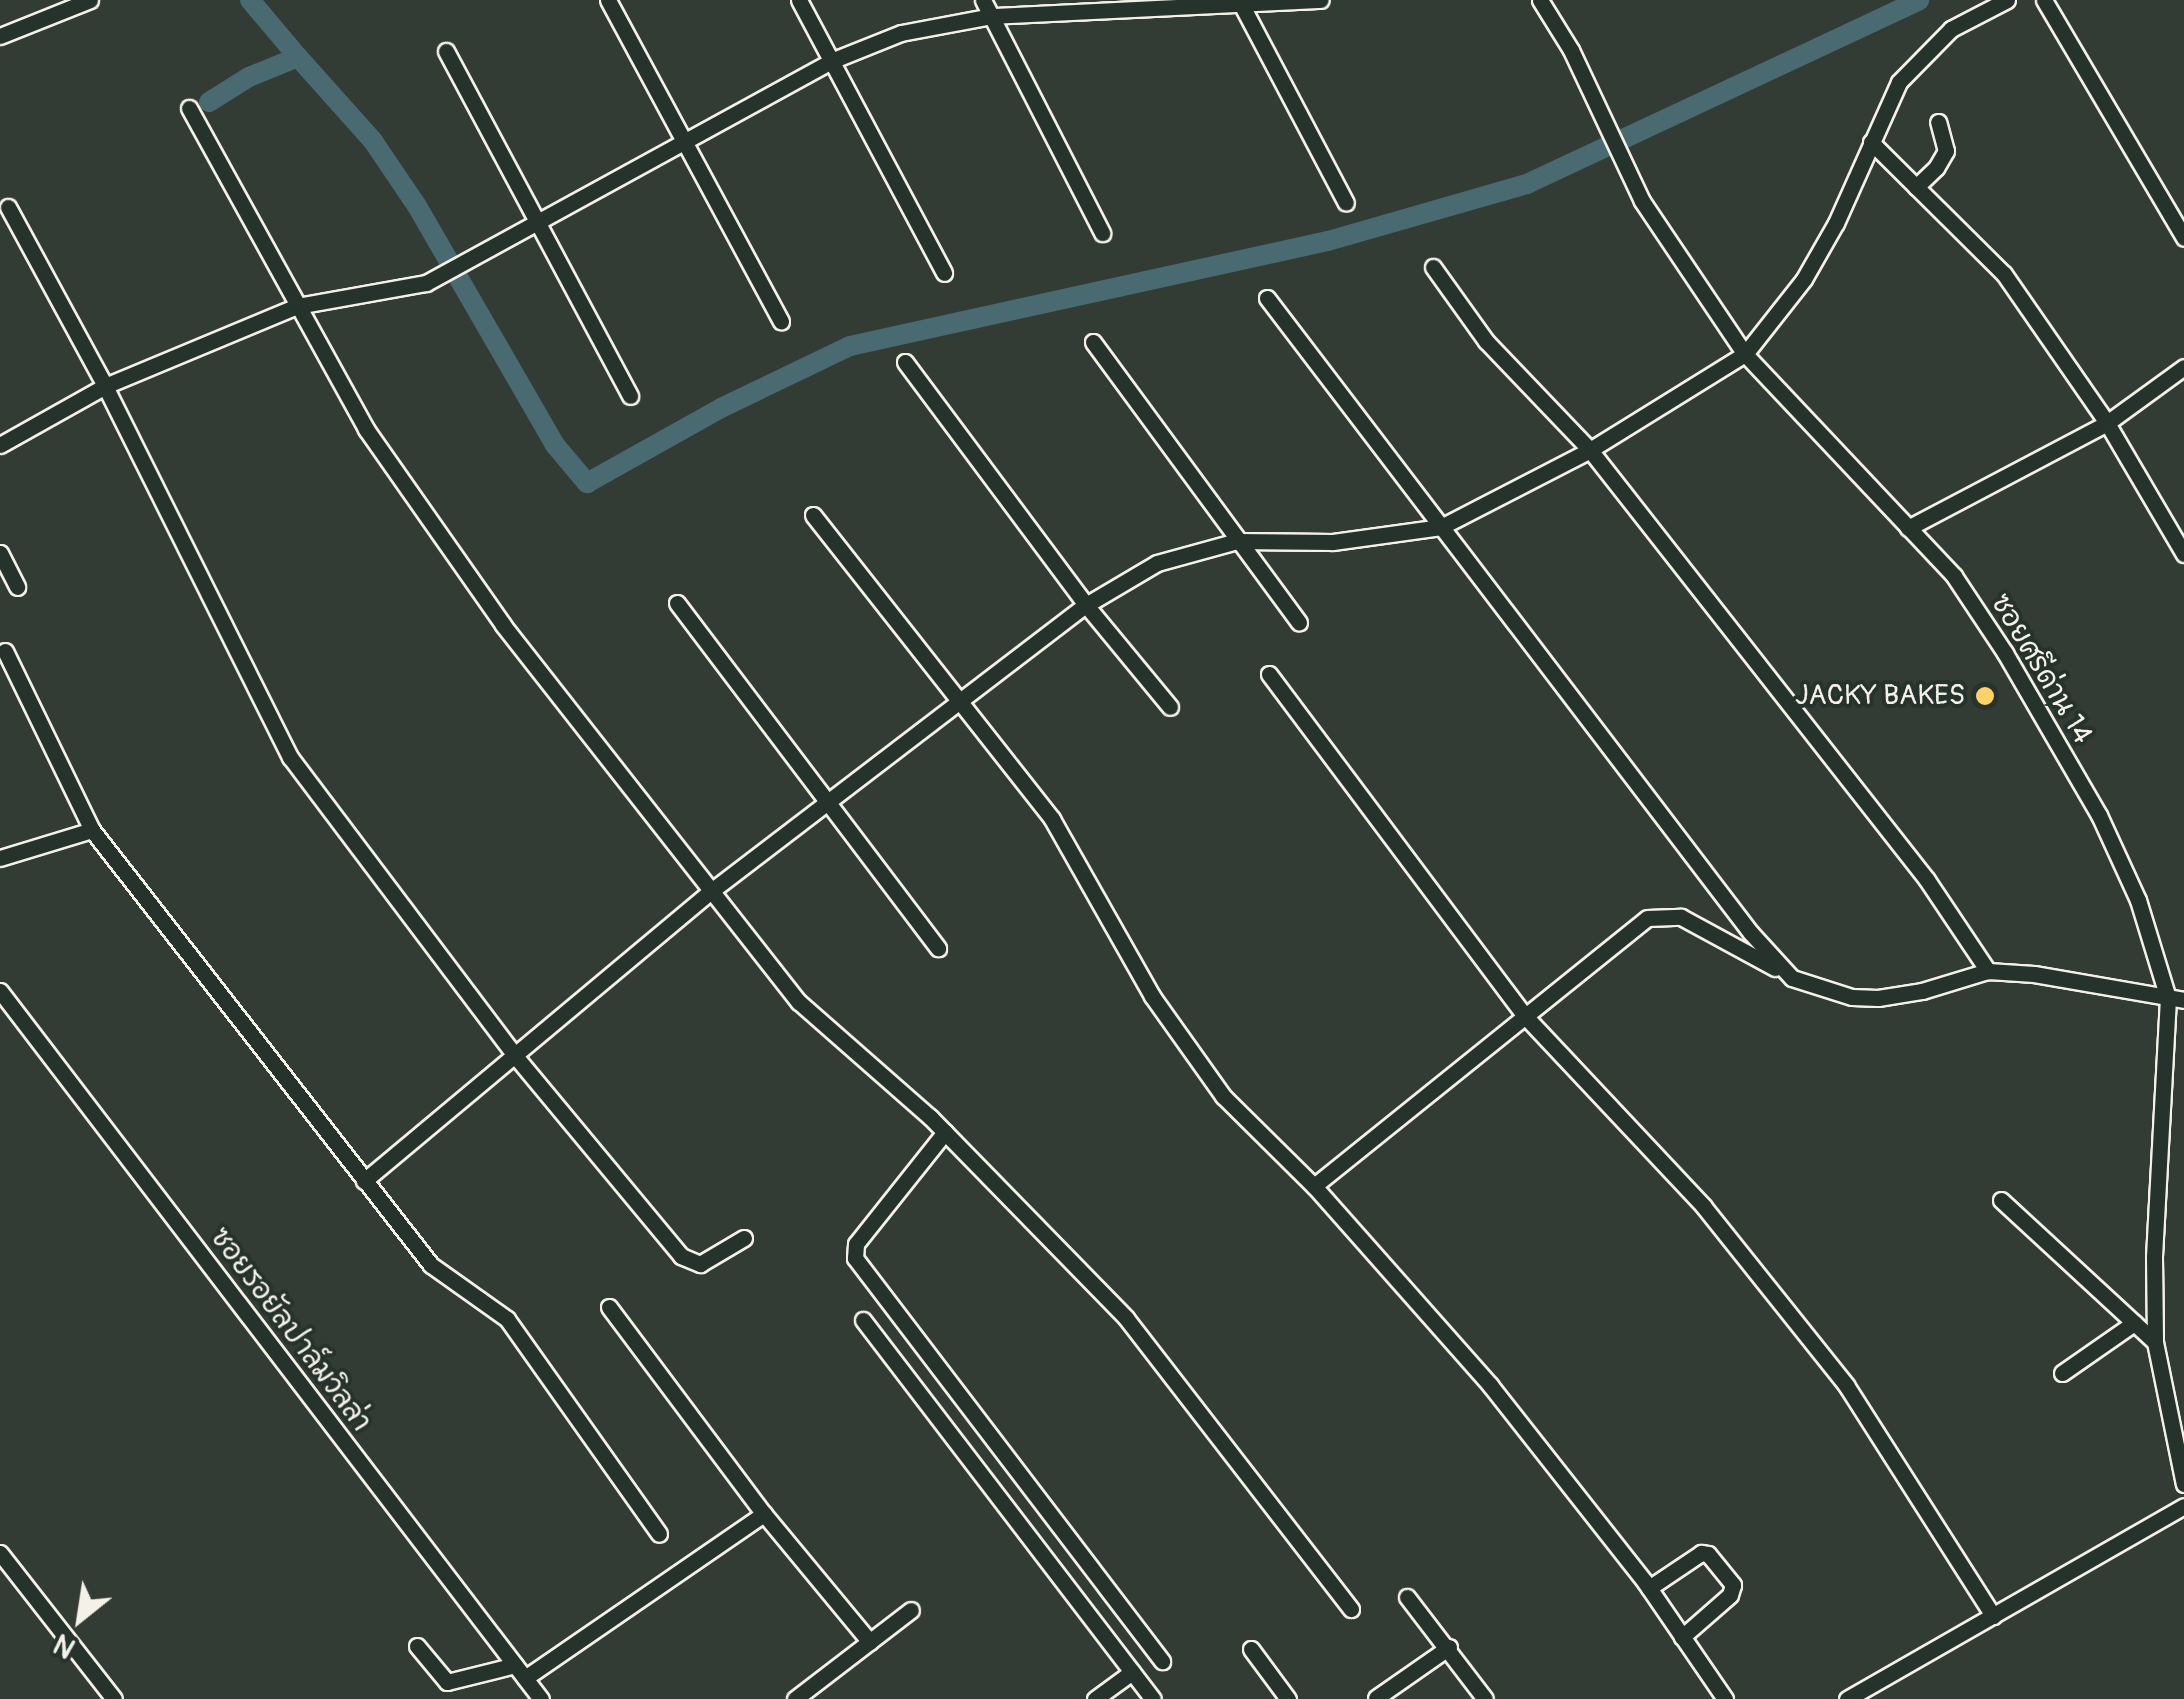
<!DOCTYPE html>
<html>
<head>
<meta charset="utf-8">
<style>
  body { margin:0 }
  #map { position:relative; width:2184px; height:1699px; overflow:hidden; background:#333b35; font-family:Pangolin,"Playpen Sans Thai",sans-serif }
  div>[style] { position:absolute }
  .canal>* { height:20px; margin:-10px; padding:0 10px; transform-origin:10px; border-radius:10px; background:#496a70 }
  .roads { filter:drop-shadow(2px 0 #f4f1e8) drop-shadow(-2px 0 #f4f1e8) drop-shadow(0 2px #f4f1e8) drop-shadow(0 -2px #f4f1e8) }
  .minor>* { height:15px; margin:-7.5px; padding:0 7.5px; transform-origin:7.5px; border-radius:7.5px; background:#26332d }
  .dots>* { width:28px; height:28px; translate:-50% -50%; box-sizing:border-box; border:5px solid #26332d; border-radius:50% }
  span { translate:-50% -50%; white-space:nowrap; text-align:center; line-height:1.15; -webkit-text-stroke:8px #26332d; paint-order:stroke }
  .street-label { font-size:28px; color:#f4f1e8 }
  .poi-label { font-size:28px; color:#f4f1e8 }
  .right { translate:-100% -50%; text-align:right }
  .north { position:absolute; left:30px; top:1569px; width:100px; height:100px; -webkit-text-stroke:8px #26332d; paint-order:stroke; rotate:210deg; font-size:28px; font-weight:700; line-height:40px; text-align:center; color:#f4f1e8 }
  .north::after { content:''; display:block; margin:auto; width:35px; height:45px; background:#f4f1e8; clip-path:polygon(50% 0,100% 100%,50% 72%,0 100%) }
</style>
</head>
<body>
<div id="map">
  <div class="canal">
    <div style="left:250px;top:0;width:75px;rotate:49.9deg"></div>
    <div style="left:209px;top:102px;width:47px;rotate:-32deg"></div>
    <div style="left:249px;top:77px;width:53px;rotate:-22.2deg"></div>
    <div style="left:298px;top:57px;width:113px;rotate:48.2deg"></div>
    <div style="left:373px;top:141px;width:78px;rotate:55.9deg"></div>
    <div style="left:417px;top:206px;width:276px;rotate:60deg"></div>
    <div style="left:555px;top:445px;width:50px;rotate:49.9deg"></div>
    <div style="left:587px;top:483px;width:154px;rotate:-29.2deg"></div>
    <div style="left:721px;top:408px;width:143px;rotate:-25.7deg"></div>
    <div style="left:850px;top:346px;width:489px;rotate:-12.4deg"></div>
    <div style="left:1328px;top:241px;width:207px;rotate:-16deg"></div>
    <div style="left:1527px;top:184px;width:433px;rotate:-25.1deg"></div>
  </div>
  <div class="roads">
    <div class="minor">
      <div style="left:608px;top:0;width:365px;rotate:61.7deg"></div>
      <div style="left:799px;top:0;width:309px;rotate:62deg"></div>
      <div style="left:983px;top:0;width:262px;rotate:62.9deg"></div>
      <div style="left:1239px;top:0;width:229px;rotate:62.2deg"></div>
      <div style="left:1540px;top:0;width:59px;rotate:58.2deg"></div>
      <div style="left:1571px;top:50px;width:167px;rotate:64.8deg"></div>
      <div style="left:1642px;top:201px;width:184px;rotate:56.1deg"></div>
      <div style="left:1745px;top:354px;width:305px;rotate:46.7deg"></div>
      <div style="left:1954px;top:576px;width:92px;rotate:56.5deg"></div>
      <div style="left:2005px;top:653px;width:187px;rotate:59.9deg"></div>
      <div style="left:2099px;top:815px;width:94px;rotate:65.4deg"></div>
      <div style="left:2138px;top:900px;width:102px;rotate:73deg"></div>
      <div style="left:2168px;top:998px;width:259px;rotate:93.1deg"></div>
      <div style="left:2154px;top:1257px;width:85px;rotate:89.3deg"></div>
      <div style="left:2155px;top:1342px;width:145px;rotate:78.5deg"></div>
      <div style="left:2044px;top:0;width:276px;rotate:59.5deg"></div>
      <div style="left:0;top:36px;width:97px;rotate:-21.8deg"></div>
      <div style="left:446px;top:51px;width:391px;rotate:61.9deg"></div>
      <div style="left:189px;top:108px;width:367px;rotate:61.1deg"></div>
      <div style="left:366px;top:429px;width:239px;rotate:55deg"></div>
      <div style="left:503px;top:625px;width:479px;rotate:51.9deg"></div>
      <div style="left:799px;top:1002px;width:174px;rotate:41.3deg"></div>
      <div style="left:930px;top:1117px;width:281px;rotate:45.7deg"></div>
      <div style="left:1126px;top:1318px;width:368px;rotate:52.3deg"></div>
      <div style="left:1871px;top:142px;width:187px;rotate:44.8deg"></div>
      <div style="left:2004px;top:274px;width:181px;rotate:55.3deg"></div>
      <div style="left:2107px;top:423px;width:152px;rotate:59.6deg"></div>
      <div style="left:1916px;top:187px;width:28px;rotate:-44deg"></div>
      <div style="left:1936px;top:168px;width:20px;rotate:-60deg"></div>
      <div style="left:1946px;top:151px;width:30px;rotate:-105deg"></div>
      <div style="left:8px;top:207px;width:204px;rotate:61.5deg"></div>
      <div style="left:105px;top:386px;width:415px;rotate:63.5deg"></div>
      <div style="left:290px;top:757px;width:376px;rotate:53deg"></div>
      <div style="left:516px;top:1057px;width:259px;rotate:50.3deg"></div>
      <div style="left:681px;top:1256px;width:21px;rotate:23deg"></div>
      <div style="left:700px;top:1264px;width:51px;rotate:-30.6deg"></div>
      <div style="left:1433px;top:267px;width:91px;rotate:54.4deg"></div>
      <div style="left:1486px;top:341px;width:151px;rotate:46.3deg"></div>
      <div style="left:1590px;top:450px;width:546px;rotate:51.91deg"></div>
      <div style="left:1927px;top:880px;width:110px;rotate:56.2deg"></div>
      <div style="left:1267px;top:298px;width:798px;rotate:52.69deg"></div>
      <div style="left:1751px;top:933px;width:61px;rotate:47.7deg"></div>
      <div style="left:1792px;top:978px;width:63px;rotate:17.6deg"></div>
      <div style="left:1852px;top:997px;width:26px;rotate:2deg"></div>
      <div style="left:1878px;top:998px;width:45px;rotate:-9deg"></div>
      <div style="left:1922px;top:991px;width:69px;rotate:-16.9deg"></div>
      <div style="left:1988px;top:971px;width:46px;rotate:3.7deg"></div>
      <div style="left:2034px;top:974px;width:152px;rotate:9.8deg"></div>
      <div style="left:1093px;top:342px;width:348px;rotate:53.7deg"></div>
      <div style="left:905px;top:362px;width:303px;rotate:53.3deg"></div>
      <div style="left:1086px;top:605px;width:132px;rotate:50.5deg"></div>
      <div style="left:0;top:445px;width:120px;rotate:-29.3deg"></div>
      <div style="left:105px;top:386px;width:208px;rotate:-22.6deg"></div>
      <div style="left:297px;top:306px;width:131px;rotate:-10.1deg"></div>
      <div style="left:426px;top:283px;width:462px;rotate:-28.7deg"></div>
      <div style="left:831px;top:61px;width:75px;rotate:-21.8deg"></div>
      <div style="left:901px;top:33px;width:93px;rotate:-10.6deg"></div>
      <div style="left:992px;top:16px;width:329px;rotate:-2.8deg"></div>
      <div style="left:813px;top:515px;width:387px;rotate:51.8deg"></div>
      <div style="left:1052px;top:819px;width:203px;rotate:60.5deg"></div>
      <div style="left:1152px;top:996px;width:123px;rotate:54.6deg"></div>
      <div style="left:1223px;top:1096px;width:128px;rotate:44.7deg"></div>
      <div style="left:1314px;top:1186px;width:266px;rotate:48.5deg"></div>
      <div style="left:1490px;top:1385px;width:251px;rotate:51.8deg"></div>
      <div style="left:1645px;top:1582px;width:142px;rotate:55.6deg"></div>
      <div style="left:1908px;top:528px;width:225px;rotate:-27.8deg"></div>
      <div style="left:2107px;top:423px;width:95px;rotate:-36deg"></div>
      <div style="left:0;top:553px;width:38px;rotate:63deg"></div>
      <div style="left:677px;top:603px;width:433px;rotate:52.9deg"></div>
      <div style="left:5px;top:651px;width:199px;rotate:64.1deg"></div>
      <div style="left:92px;top:830px;width:551px;rotate:52.07deg"></div>
      <div style="left:431px;top:1265px;width:93px;rotate:35.4deg"></div>
      <div style="left:507px;top:1319px;width:263px;rotate:54.7deg"></div>
      <div style="left:1269px;top:674px;width:426px;rotate:53.2deg"></div>
      <div style="left:1524px;top:1015px;width:263px;rotate:46.8deg"></div>
      <div style="left:1704px;top:1207px;width:228px;rotate:51.4deg"></div>
      <div style="left:1846px;top:1385px;width:274px;rotate:57.5deg"></div>
      <div style="left:0;top:858px;width:96px;rotate:-16.9deg"></div>
      <div style="left:0;top:991px;width:891px;rotate:52.62deg"></div>
      <div style="left:945px;top:1132px;width:143px;rotate:128.5deg"></div>
      <div style="left:856px;top:1244px;width:14px;rotate:94deg"></div>
      <div style="left:855px;top:1258px;width:507px;rotate:52.7deg"></div>
      <div style="left:364px;top:1181px;width:451px;rotate:-39.9deg"></div>
      <div style="left:710px;top:892px;width:473px;rotate:-37.4deg"></div>
      <div style="left:1086px;top:605px;width:82px;rotate:-30.6deg"></div>
      <div style="left:1157px;top:563px;width:83px;rotate:-15.4deg"></div>
      <div style="left:1237px;top:541px;width:96px;rotate:0.6deg"></div>
      <div style="left:1333px;top:542px;width:109px;rotate:-7.9deg"></div>
      <div style="left:1441px;top:527px;width:168px;rotate:-27.3deg"></div>
      <div style="left:1590px;top:450px;width:182px;rotate:-31.8deg"></div>
      <div style="left:1745px;top:354px;width:95px;rotate:-51.8deg"></div>
      <div style="left:1804px;top:279px;width:64px;rotate:-60.3deg"></div>
      <div style="left:1836px;top:223px;width:154px;rotate:-65.9deg"></div>
      <div style="left:1899px;top:82px;width:74px;rotate:-45.5deg"></div>
      <div style="left:1951px;top:29px;width:63px;rotate:-27.4deg"></div>
      <div style="left:1314px;top:1186px;width:427px;rotate:-38.8deg"></div>
      <div style="left:1647px;top:918px;width:34px;rotate:-2deg"></div>
      <div style="left:1681px;top:917px;width:107px;rotate:28.5deg"></div>
      <div style="left:2001px;top:1200px;width:209px;rotate:42.7deg"></div>
      <div style="left:609px;top:1307px;width:259px;rotate:53.2deg"></div>
      <div style="left:764px;top:1514px;width:166px;rotate:50.4deg"></div>
      <div style="left:863px;top:1320px;width:477px;rotate:52.6deg"></div>
      <div style="left:2062px;top:1373px;width:88px;rotate:-34.8deg"></div>
      <div style="left:0;top:1553px;width:185px;rotate:52deg"></div>
      <div style="left:1649px;top:1588px;width:63px;rotate:-33.9deg"></div>
      <div style="left:1701px;top:1553px;width:7px;rotate:8deg"></div>
      <div style="left:1708px;top:1554px;width:40px;rotate:51deg"></div>
      <div style="left:1733px;top:1585px;width:10px;rotate:107deg"></div>
      <div style="left:1730px;top:1595px;width:64px;rotate:138.8deg"></div>
      <div style="left:1407px;top:1597px;width:128px;rotate:52.6deg"></div>
      <div style="left:417px;top:1646px;width:47px;rotate:50.2deg"></div>
      <div style="left:447px;top:1682px;width:70px;rotate:-14deg"></div>
      <div style="left:1251px;top:1649px;width:62px;rotate:53.5deg"></div>
      <div style="left:525px;top:1678px;width:290px;rotate:-34.5deg"></div>
      <div style="left:1376px;top:1698px;width:89px;rotate:-34.9deg"></div>
      <div style="left:795px;top:1699px;width:146px;rotate:-37.5deg"></div>
      <div style="left:1095px;top:1699px;width:46px;rotate:-36.1deg"></div>
      <div style="left:1847px;top:1699px;width:388px;rotate:-29.8deg"></div>
    </div>
  </div>
  <div class="dots">
    <div style="left:1985px;top:696px;background:#ffd166"></div>
  </div>
  <div class="street-label">
    <span style="left:2041px;top:669px;rotate:59deg">ซอยศรีด่าน 14</span>
    <span style="left:290px;top:1330px;rotate:53deg">ซอยรอยัลปาล์มวิลล่า</span>
  </div>
  <div class="poi-label">
    <span class="right" style="left:1965px;top:696px">JACKY BAKES</span>
  </div>
  <div class="north">N</div>
</div>
</body>
</html>
